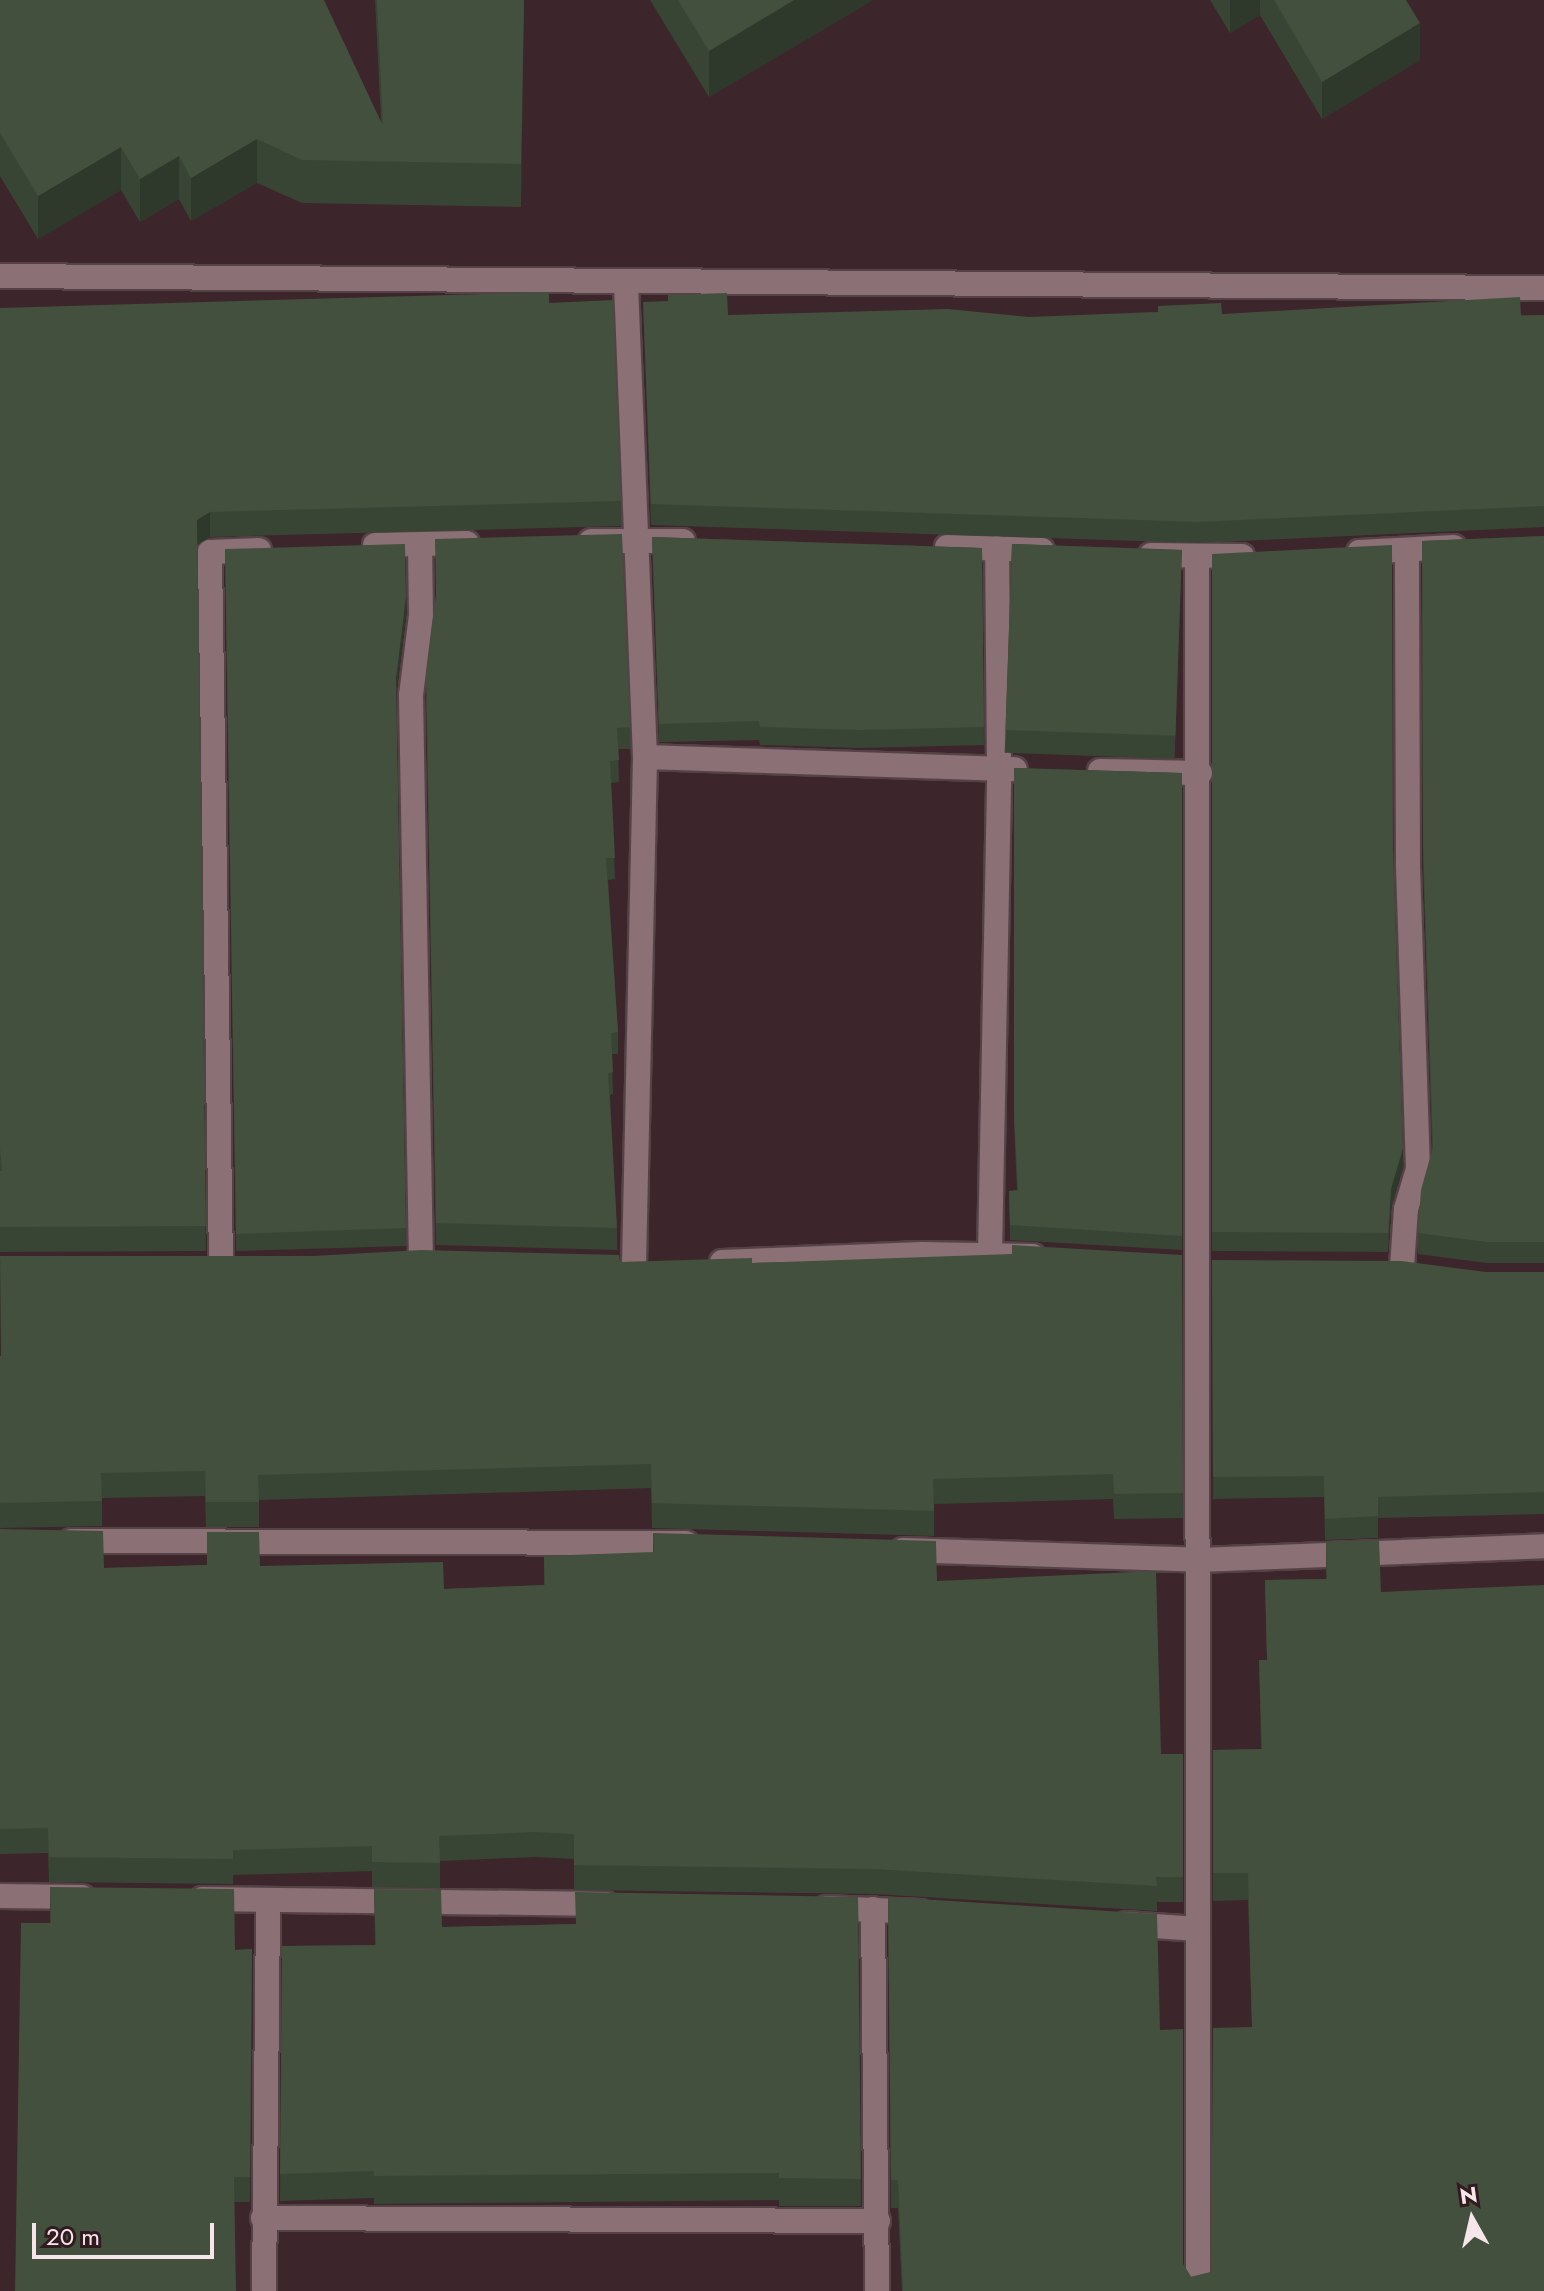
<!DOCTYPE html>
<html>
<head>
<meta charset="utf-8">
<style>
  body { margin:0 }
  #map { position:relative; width:1544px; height:2291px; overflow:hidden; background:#3c252b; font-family:Jost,sans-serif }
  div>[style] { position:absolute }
  .roads { filter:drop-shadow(2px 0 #554247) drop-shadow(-2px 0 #554247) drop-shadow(0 2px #554247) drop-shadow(0 -2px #554247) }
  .minor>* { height:24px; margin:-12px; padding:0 12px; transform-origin:12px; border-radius:12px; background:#8b7076 }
  .wall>* { inset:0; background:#394534; transform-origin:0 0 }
  .shaded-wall>* { inset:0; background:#2e382b }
  .building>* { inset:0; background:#42503d; transform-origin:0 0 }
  span { translate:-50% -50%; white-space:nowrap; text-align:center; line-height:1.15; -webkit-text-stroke:7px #311b21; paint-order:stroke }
  .north { position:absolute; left:1432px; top:2179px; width:80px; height:80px; -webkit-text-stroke:6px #311b21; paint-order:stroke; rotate:352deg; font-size:22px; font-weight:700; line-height:32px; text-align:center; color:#f6e6ea }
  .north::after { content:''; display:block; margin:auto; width:28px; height:36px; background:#f6e6ea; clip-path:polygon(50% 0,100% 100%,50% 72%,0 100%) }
  .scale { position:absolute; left:32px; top:2223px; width:182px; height:36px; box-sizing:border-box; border:4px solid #f6e6ea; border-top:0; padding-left:10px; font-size:24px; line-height:28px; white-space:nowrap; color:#f6e6ea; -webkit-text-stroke:6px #311b21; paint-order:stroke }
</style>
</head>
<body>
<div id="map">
  <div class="roads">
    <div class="minor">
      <div style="left:0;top:276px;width:1544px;rotate:0.45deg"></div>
      <div style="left:626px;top:284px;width:473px;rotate:87.7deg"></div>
      <div style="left:645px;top:757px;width:508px;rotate:91.24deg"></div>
      <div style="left:591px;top:541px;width:92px"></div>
      <div style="left:420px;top:544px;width:71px;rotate:89.2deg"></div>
      <div style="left:421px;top:615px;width:81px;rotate:97.1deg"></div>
      <div style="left:411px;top:695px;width:565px;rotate:88.99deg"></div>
      <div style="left:375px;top:545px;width:92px;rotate:-1.2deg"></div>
      <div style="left:947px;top:547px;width:95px;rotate:1.8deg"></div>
      <div style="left:1359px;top:552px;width:95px;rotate:-3deg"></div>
      <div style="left:1151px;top:555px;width:91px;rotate:0.6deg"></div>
      <div style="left:1197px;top:558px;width:1733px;rotate:89.97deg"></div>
      <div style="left:645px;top:757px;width:370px;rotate:1.9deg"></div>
      <div style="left:1100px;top:771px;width:100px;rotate:1.1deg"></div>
      <div style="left:990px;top:1254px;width:486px;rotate:-88.9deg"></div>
      <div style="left:999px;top:768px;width:220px;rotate:-90.5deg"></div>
      <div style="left:722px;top:1262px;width:200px;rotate:-2.3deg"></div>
      <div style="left:922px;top:1254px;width:111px;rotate:1deg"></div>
      <div style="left:221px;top:1264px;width:712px;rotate:-90.89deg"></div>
      <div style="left:210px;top:552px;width:49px;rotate:-2.3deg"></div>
      <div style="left:1402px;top:1267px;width:58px;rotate:-86.1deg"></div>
      <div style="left:1406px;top:1209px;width:42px;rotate:-73.3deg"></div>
      <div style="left:1418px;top:1169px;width:304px;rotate:-91.9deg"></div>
      <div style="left:1408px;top:865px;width:315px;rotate:-90.2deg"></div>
      <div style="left:71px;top:1541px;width:615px;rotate:0.19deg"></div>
      <div style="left:903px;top:1550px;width:297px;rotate:1.9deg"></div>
      <div style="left:1200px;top:1560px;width:344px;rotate:-2.3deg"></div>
      <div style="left:0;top:1896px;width:82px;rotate:0.7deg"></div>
      <div style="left:202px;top:1899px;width:404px;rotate:0.7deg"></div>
      <div style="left:826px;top:1908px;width:95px;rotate:2.4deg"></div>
      <div style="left:873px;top:1909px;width:382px;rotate:89.4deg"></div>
      <div style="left:1126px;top:1924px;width:71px;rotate:4deg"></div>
      <div style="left:263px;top:2218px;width:615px;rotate:0.28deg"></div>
      <div style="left:264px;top:2291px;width:391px;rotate:-89.4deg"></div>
    </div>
  </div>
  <div class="wall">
    <div style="clip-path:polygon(0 0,381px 121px,375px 0,524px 0,521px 207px,302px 203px,257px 183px,191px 221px,179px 199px,140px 222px,121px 190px,38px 239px,0 176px)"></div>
    <div style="clip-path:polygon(650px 0,873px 0,709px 97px)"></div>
    <div style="clip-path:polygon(1210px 0,1406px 0,1420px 60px,1322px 119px,1260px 15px,1230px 33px)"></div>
    <div style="clip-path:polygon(643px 302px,728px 315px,1029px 317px,1222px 314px,1544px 315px,1544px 527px,1197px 543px,651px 525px)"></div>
    <div style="clip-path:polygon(549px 303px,621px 501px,621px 526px,210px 537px,197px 545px,206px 1251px,0 1252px,0 308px)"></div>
    <div style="clip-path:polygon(1544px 536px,1544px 1263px,1487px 1263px,1418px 1254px,1418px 1233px,1432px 1149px,1423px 865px,1422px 541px)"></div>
    <div style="clip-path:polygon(652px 537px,982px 548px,984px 745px,859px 748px,760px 745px,759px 740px,659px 742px)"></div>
    <div style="left:1012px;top:544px;width:170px;height:209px;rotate:2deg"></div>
    <div style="clip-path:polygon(225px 549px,406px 614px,396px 693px,406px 1246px,236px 1251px)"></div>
    <div style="clip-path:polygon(1212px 554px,1393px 847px,1403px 1167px,1391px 1208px,1388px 1252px,1212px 1251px)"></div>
    <div style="clip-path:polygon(426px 696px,630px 727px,630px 749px,618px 749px,619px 782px,611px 783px,615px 879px,608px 880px,618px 1032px,618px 1054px,612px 1054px,613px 1094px,610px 1095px,617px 1228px,617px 1250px,436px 1245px)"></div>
    <div style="clip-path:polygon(1014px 768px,1182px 773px,1182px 1250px,1010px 1240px,1009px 1191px,1017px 1190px,1014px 1125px)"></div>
    <div style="clip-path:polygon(1182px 1255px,1183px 1518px,1114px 1519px,1113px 1499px,934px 1504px,934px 1536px,652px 1528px,651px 1488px,259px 1500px,259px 1527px,206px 1527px,205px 1496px,102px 1498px,102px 1526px,0 1528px,0 1356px,620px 1262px,752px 1263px)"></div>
    <div style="clip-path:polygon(1212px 1260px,1486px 1272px,1544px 1272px,1544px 1514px,1378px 1518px,1378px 1538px,1325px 1540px,1324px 1497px,1213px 1499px)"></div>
    <div style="clip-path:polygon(0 1529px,104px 1568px,207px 1565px,207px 1532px,260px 1566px,444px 1589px,544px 1585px,544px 1556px,653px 1553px,653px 1533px,937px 1581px,1161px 1754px,1183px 1754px,1183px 1902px,1157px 1902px,1157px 1911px,874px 1894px,574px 1890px,574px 1859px,535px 1857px,440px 1861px,440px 1888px,372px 1887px,372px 1871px,233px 1875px,233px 1884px,49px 1882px,48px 1853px,0 1854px)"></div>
    <div style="clip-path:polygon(1326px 1542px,1381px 1592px,1544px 2291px,902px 2291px,898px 2208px,891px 2208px,888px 1897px,1160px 2030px,1183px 2264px,1191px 2277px,1211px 2272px,1252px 2027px,1248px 1900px,1213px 1901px,1213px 1750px,1261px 1749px,1259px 1660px,1267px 1660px,1265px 1580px,1326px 1579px)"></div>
    <div style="clip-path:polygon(50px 1887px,235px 1950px,252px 1949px,250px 2202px,234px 2202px,50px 1923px)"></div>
    <div style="clip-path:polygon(374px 1889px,442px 1927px,575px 1924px,858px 1897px,861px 2206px,779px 2206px,779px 2200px,374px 2204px,374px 2198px,280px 2201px,282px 1946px,375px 1945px)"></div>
  </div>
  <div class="shaded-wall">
    <div style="clip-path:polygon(524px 0,521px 207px,521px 164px)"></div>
    <div style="clip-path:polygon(794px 0,873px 0,709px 97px,709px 51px)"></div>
    <div style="clip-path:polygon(1230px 0,1260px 0,1260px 15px,1230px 33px)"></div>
    <div style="clip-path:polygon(1420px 23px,1420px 60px,1322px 119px,1322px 82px)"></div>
    <div style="clip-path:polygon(257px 139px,257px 183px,191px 221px,191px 178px)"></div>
    <div style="clip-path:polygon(121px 147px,121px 190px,38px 239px,38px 196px)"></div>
    <div style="clip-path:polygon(179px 156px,179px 199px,140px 222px,140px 179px)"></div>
    <div style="clip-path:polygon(210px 512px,210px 537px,197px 545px,197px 520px)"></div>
    <div style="clip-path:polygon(406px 597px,406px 614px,396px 695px,396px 678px)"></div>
    <div style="clip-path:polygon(1403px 1148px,1403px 1167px,1391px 1208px,1388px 1252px,1391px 1189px)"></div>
  </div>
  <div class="building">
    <div style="clip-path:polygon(0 0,324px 0,383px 126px,377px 0,524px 0,521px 164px,302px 160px,257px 139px,191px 178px,179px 156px,140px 179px,121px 147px,38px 196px,0 133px)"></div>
    <div style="clip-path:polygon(678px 0,794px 0,709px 51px)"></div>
    <div style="clip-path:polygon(1274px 0,1406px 0,1420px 23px,1322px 82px)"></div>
    <div style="clip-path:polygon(549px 292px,549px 303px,613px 300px,621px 501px,210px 512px,197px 520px,206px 1226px,0 1227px,0 1171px,2px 1171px,0 1148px,0 308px)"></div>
    <div style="clip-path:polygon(727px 293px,728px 315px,948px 309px,1029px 317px,1158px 312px,1158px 306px,1221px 303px,1222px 314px,1520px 297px,1521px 316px,1544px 315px,1544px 506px,1197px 522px,651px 504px,643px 302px,668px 301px,668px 295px)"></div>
    <div style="clip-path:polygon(622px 534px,630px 727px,617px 728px,619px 760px,610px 761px,615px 858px,606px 858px,618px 1032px,611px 1033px,613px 1072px,608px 1073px,617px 1228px,436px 1223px,426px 674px,436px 595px,435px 539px)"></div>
    <div style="clip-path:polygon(1544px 536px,1544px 1242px,1487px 1242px,1418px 1233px,1421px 1190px,1433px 1147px,1423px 843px,1422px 541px)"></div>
    <div style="clip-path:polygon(652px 537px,982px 548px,984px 727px,859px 730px,760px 727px,759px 721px,659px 724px)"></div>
    <div style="clip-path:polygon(405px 544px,406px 597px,396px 678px,406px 1228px,236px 1234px,225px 549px)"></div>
    <div style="left:1012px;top:544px;width:170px;height:186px;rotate:2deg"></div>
    <div style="clip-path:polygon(1392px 545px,1393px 847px,1403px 1148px,1391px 1189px,1388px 1233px,1212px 1232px,1212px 554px)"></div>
    <div style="clip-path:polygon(1014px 768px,1182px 773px,1182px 1236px,1010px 1225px,1009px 1191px,1018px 1190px,1014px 1111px)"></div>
    <div style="clip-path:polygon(1012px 1245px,1182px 1255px,1183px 1493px,1114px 1494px,1113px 1474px,933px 1479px,934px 1511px,652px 1503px,651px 1464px,258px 1475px,259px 1502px,206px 1502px,205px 1471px,101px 1473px,102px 1501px,0 1503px,0 1356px,1px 1356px,0 1256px,312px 1256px,421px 1250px,619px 1255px,620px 1262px,752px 1258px,752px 1263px,1012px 1254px)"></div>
    <div style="clip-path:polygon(1212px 1260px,1401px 1261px,1486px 1272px,1544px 1272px,1544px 1492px,1378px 1497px,1378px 1516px,1325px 1519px,1324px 1476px,1213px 1477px)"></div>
    <div style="clip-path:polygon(0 1529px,103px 1531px,104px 1568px,207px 1565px,207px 1532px,259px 1532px,260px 1566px,443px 1562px,444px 1589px,545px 1585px,544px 1556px,654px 1552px,653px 1533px,936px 1541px,937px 1581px,1156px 1571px,1161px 1754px,1183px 1754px,1183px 1877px,1156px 1877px,1157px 1886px,874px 1869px,574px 1865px,574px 1834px,535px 1832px,439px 1836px,440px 1863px,372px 1862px,372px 1846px,233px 1850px,233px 1859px,49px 1857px,48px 1828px,0 1829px)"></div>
    <div style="clip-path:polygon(1379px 1540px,1381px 1592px,1544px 1585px,1544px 2291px,903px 2291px,898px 2180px,891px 2180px,888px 1897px,1157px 1914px,1160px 2030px,1183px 2029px,1183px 2264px,1191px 2277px,1211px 2272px,1213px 2028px,1252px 2027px,1248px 1873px,1213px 1873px,1213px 1750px,1262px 1749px,1259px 1660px,1267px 1660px,1265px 1580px,1327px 1579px,1326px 1542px)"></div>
    <div style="clip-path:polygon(50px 1887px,234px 1889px,235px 1950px,252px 1949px,250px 2177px,234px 2177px,236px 2291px,15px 2291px,21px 1923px,51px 1923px)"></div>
    <div style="clip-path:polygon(374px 1889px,441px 1890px,442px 1927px,576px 1924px,575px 1892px,858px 1897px,861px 2179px,779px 2178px,779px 2173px,374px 2176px,374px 2171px,280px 2174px,282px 1946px,376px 1945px)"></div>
  </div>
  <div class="north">N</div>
  <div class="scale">20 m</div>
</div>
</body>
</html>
